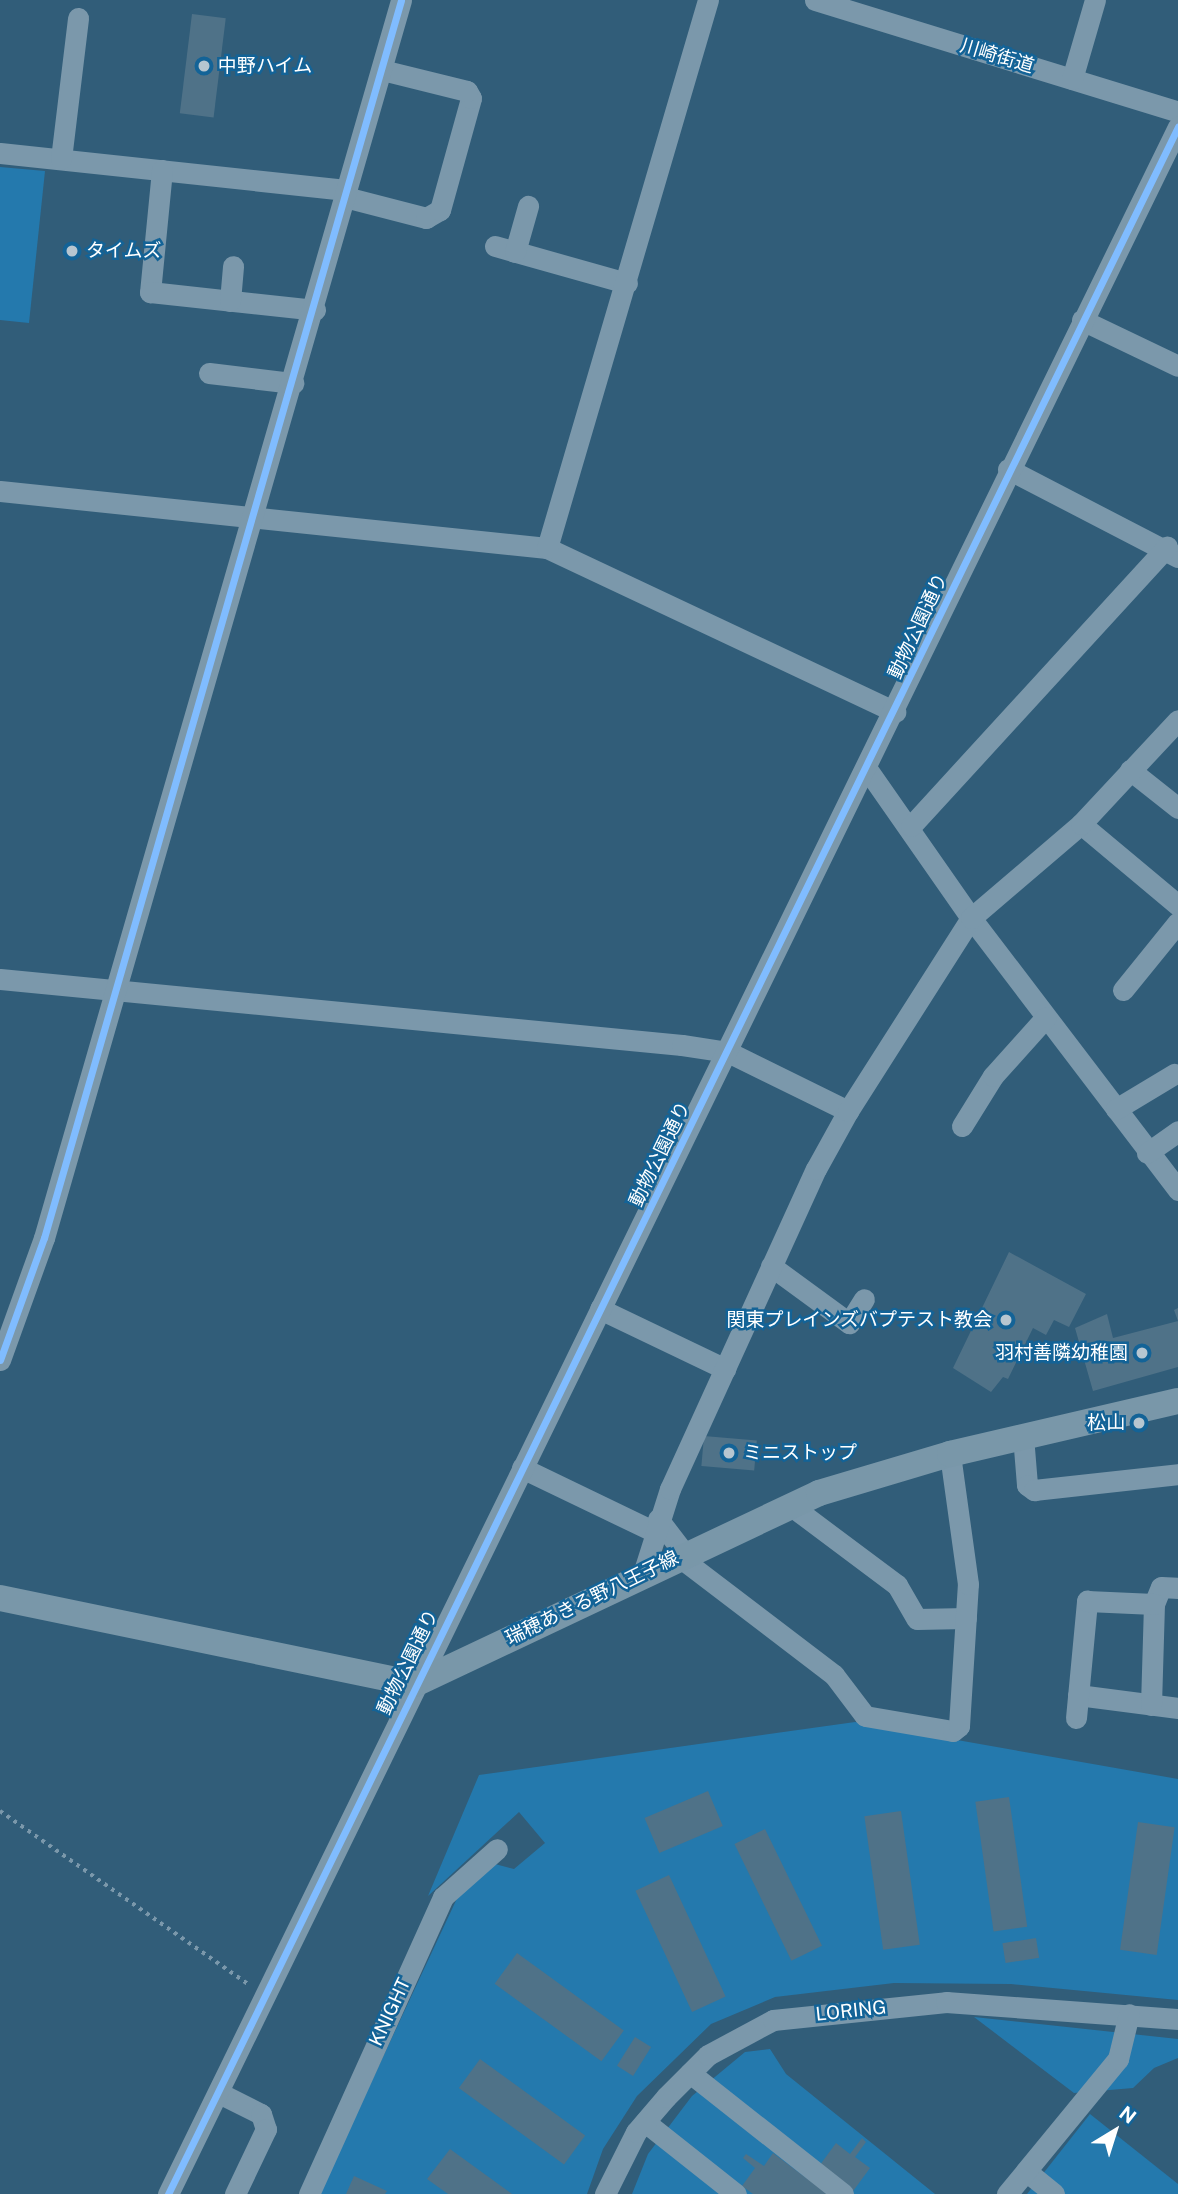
<!DOCTYPE html>
<html>
<head>
<meta charset="utf-8">
<style>
  body { margin:0 }
  #map { position:relative; width:1178px; height:2194px; overflow:hidden; background:#315d79; font-family:"Public Sans","Noto Sans JP",sans-serif }
  div>[style] { position:absolute }
  .green>* { inset:0; background:#2479ad }
  .building>* { inset:0; background:#4f7288; transform-origin:0 0 }
  .path>* { height:3.5px; margin-top:-1.75px; transform-origin:0; background:repeating-linear-gradient(90deg,#7b98ab 0 3.5px,transparent 0 8.5px) }
  .minor>* { height:21px; margin:-10.5px; padding:0 10.5px; transform-origin:10.5px; border-radius:10.5px; background:#7b98ab }
  .major>* { height:26px; margin:-13px; padding:0 13px; transform-origin:13px; border-radius:13px; background:#7997a9 }
  .cycleway>* { height:7px; margin:-3.5px; padding:0 3.5px; transform-origin:3.5px; border-radius:3.5px; background:#80bcff }
  .dots>* { width:19px; height:19px; translate:-50% -50%; box-sizing:border-box; border:4px solid #136397; border-radius:50% }
  span { translate:-50% -50%; white-space:nowrap; text-align:center; line-height:1.15; -webkit-text-stroke:5px #136397; paint-order:stroke }
  .street-label { font-size:19px; color:#fff }
  .poi-label { font-size:19px; color:#fff }
  .left { translate:0 -50%; text-align:left }
  .right { translate:-100% -50%; text-align:right }
  .north { position:absolute; left:1080px; top:2096px; width:70px; height:70px; -webkit-text-stroke:5px #136397; paint-order:stroke; rotate:38deg; font-size:19px; font-weight:700; line-height:28px; text-align:center; color:#fff }
  .north::after { content:''; display:block; margin:auto; width:24px; height:32px; background:#fff; clip-path:polygon(50% 0,100% 100%,50% 72%,0 100%) }
</style>
</head>
<body>
<div id="map">
  <div class="green">
    <div style="clip-path:polygon(0 167px,45px 171px,29px 323px,0 320px)"></div>
    <div style="clip-path:polygon(855px 1722px,1178px 1779px,1178px 2000px,1011px 1984px,894px 1983px,775px 1997px,711px 2024px,637px 2096px,603px 2149px,587px 2194px,319px 2194px,460px 1892px,495px 1864px,514px 1869px,545px 1843px,519px 1812px,428px 1896px,479px 1775px)"></div>
    <div style="clip-path:polygon(974px 2017px,1178px 2039px,1178px 2058px,1154px 2068px,1133px 2088px,1074px 2093px)"></div>
    <div style="clip-path:polygon(770px 2049px,786px 2074px,935px 2194px,632px 2194px,648px 2154px,692px 2096px,745px 2052px)"></div>
    <div style="clip-path:polygon(1090px 2114px,1178px 2184px,1178px 2194px,1027px 2194px)"></div>
  </div>
  <div class="building">
    <div style="left:192px;top:14px;width:34px;height:100px;rotate:7deg"></div>
    <div style="clip-path:polygon(1009px 1252px,1086px 1294px,1069px 1327px,1054px 1320px,1046px 1335px,1033px 1328px,1008px 1379px,1003px 1377px,991px 1392px,953px 1368px)"></div>
    <div style="clip-path:polygon(1178px 1308px,1178px 1367px,1093px 1391px,1075px 1328px,1107px 1314px,1113px 1338px,1178px 1321px,1174px 1310px)"></div>
    <div style="left:704px;top:1436px;width:53px;height:30px;rotate:5deg"></div>
    <div style="left:708px;top:1791px;width:38px;height:69px;rotate:67deg"></div>
    <div style="left:1009px;top:1797px;width:131px;height:34px;rotate:82deg"></div>
    <div style="left:901px;top:1811px;width:135px;height:37px;rotate:82deg"></div>
    <div style="left:1138px;top:1822px;width:37px;height:129px;rotate:8deg"></div>
    <div style="left:765px;top:1829px;width:130px;height:34px;rotate:64deg"></div>
    <div style="left:669px;top:1875px;width:134px;height:37px;rotate:65deg"></div>
    <div style="left:1036px;top:1938px;width:20px;height:34px;rotate:81deg"></div>
    <div style="left:517px;top:1953px;width:132px;height:38px;rotate:36deg"></div>
    <div style="left:635px;top:2037px;width:19px;height:34px;rotate:32deg"></div>
    <div style="left:480px;top:2059px;width:130px;height:36px;rotate:36deg"></div>
    <div style="clip-path:polygon(862px 2138px,866px 2142px,855px 2157px,870px 2168px,851px 2194px,753px 2194px,742px 2186px,755px 2168px,743px 2158px,746px 2154px,764px 2166px,773px 2153px,809px 2180px,836px 2143px,850px 2154px)"></div>
    <div style="clip-path:polygon(450px 2149px,512px 2194px,448px 2194px,427px 2179px)"></div>
    <div style="clip-path:polygon(354px 2176px,387px 2191px,385px 2194px,346px 2194px)"></div>
  </div>
  <div class="path">
    <div style="left:0;top:1811px;width:302px;rotate:34.9deg"></div>
  </div>
  <div class="minor">
    <div style="left:815px;top:0;width:380px;rotate:17.1deg"></div>
    <div style="left:1072px;top:79px;width:82px;rotate:-73.8deg"></div>
    <div style="left:0;top:153px;width:348px;rotate:6.1deg"></div>
    <div style="left:61px;top:159px;width:142px;rotate:-83.1deg"></div>
    <div style="left:162px;top:170px;width:123px;rotate:95.6deg"></div>
    <div style="left:150px;top:292px;width:166px;rotate:6.2deg"></div>
    <div style="left:345px;top:197px;width:84px;rotate:14.5deg"></div>
    <div style="left:426px;top:218px;width:16px;rotate:-30deg"></div>
    <div style="left:440px;top:210px;width:116px;rotate:-74.5deg"></div>
    <div style="left:471px;top:98px;width:8px;rotate:-120deg"></div>
    <div style="left:467px;top:91px;width:88px;rotate:-166.1deg"></div>
    <div style="left:495px;top:246px;width:137px;rotate:15.7deg"></div>
    <div style="left:515px;top:252px;width:48px;rotate:-74.2deg"></div>
    <div style="left:230px;top:301px;width:35px;rotate:-85deg"></div>
    <div style="left:1082px;top:320px;width:106px;rotate:25.6deg"></div>
    <div style="left:209px;top:373px;width:85px;rotate:6.8deg"></div>
    <div style="left:1008px;top:469px;width:191px;rotate:27.4deg"></div>
    <div style="left:0;top:491px;width:550px;rotate:5.95deg"></div>
    <div style="left:547px;top:548px;width:385px;rotate:25.2deg"></div>
    <div style="left:547px;top:548px;width:571px;rotate:-73.63deg"></div>
    <div style="left:867px;top:769px;width:182px;rotate:55.1deg"></div>
    <div style="left:971px;top:918px;width:342px;rotate:52.7deg"></div>
    <div style="left:1130px;top:770px;width:61px;rotate:38.4deg"></div>
    <div style="left:1081px;top:824px;width:126px;rotate:39.9deg"></div>
    <div style="left:911px;top:826px;width:379px;rotate:-47.5deg"></div>
    <div style="left:0;top:979px;width:685px;rotate:5.53deg"></div>
    <div style="left:682px;top:1045px;width:47px;rotate:8.7deg"></div>
    <div style="left:728px;top:1052px;width:134px;rotate:26.2deg"></div>
    <div style="left:1123px;top:990px;width:87px;rotate:-51deg"></div>
    <div style="left:1116px;top:1109px;width:68px;rotate:-31.1deg"></div>
    <div style="left:962px;top:1126px;width:59px;rotate:-58.2deg"></div>
    <div style="left:993px;top:1076px;width:79px;rotate:-48.1deg"></div>
    <div style="left:1147px;top:1153px;width:38px;rotate:-35deg"></div>
    <div style="left:771px;top:1266px;width:97px;rotate:36.2deg"></div>
    <div style="left:849px;top:1323px;width:28px;rotate:-58deg"></div>
    <div style="left:600px;top:1309px;width:139px;rotate:25.6deg"></div>
    <div style="left:0;top:1360px;width:130px;rotate:-70.2deg"></div>
    <div style="left:44px;top:1238px;width:1288px;rotate:-73.91deg"></div>
    <div style="left:1023px;top:1436px;width:49px;rotate:85.3deg"></div>
    <div style="left:1027px;top:1485px;width:9px;rotate:36deg"></div>
    <div style="left:1034px;top:1490px;width:145px;rotate:-6.3deg"></div>
    <div style="left:522px;top:1468px;width:145px;rotate:25.7deg"></div>
    <div style="left:790px;top:1505px;width:134px;rotate:36.8deg"></div>
    <div style="left:897px;top:1585px;width:39px;rotate:60deg"></div>
    <div style="left:917px;top:1619px;width:49px;rotate:-1.2deg"></div>
    <div style="left:658px;top:1519px;width:43px;rotate:52.6deg"></div>
    <div style="left:678px;top:1556px;width:196px;rotate:37.3deg"></div>
    <div style="left:834px;top:1675px;width:51px;rotate:52.9deg"></div>
    <div style="left:865px;top:1716px;width:89px;rotate:9.7deg"></div>
    <div style="left:953px;top:1731px;width:8px;rotate:-40deg"></div>
    <div style="left:959px;top:1726px;width:142px;rotate:-86.4deg"></div>
    <div style="left:968px;top:1584px;width:131px;rotate:-97.9deg"></div>
    <div style="left:643px;top:1574px;width:89px;rotate:-72.4deg"></div>
    <div style="left:670px;top:1489px;width:352px;rotate:-65.5deg"></div>
    <div style="left:816px;top:1169px;width:66px;rotate:-61.1deg"></div>
    <div style="left:848px;top:1111px;width:229px;rotate:-57.5deg"></div>
    <div style="left:971px;top:918px;width:145px;rotate:-40.5deg"></div>
    <div style="left:1081px;top:824px;width:142px;rotate:-47deg"></div>
    <div style="left:1078px;top:1695px;width:101px;rotate:7.4deg"></div>
    <div style="left:1151px;top:1705px;width:101px;rotate:-88.3deg"></div>
    <div style="left:1154px;top:1604px;width:18px;rotate:-68deg"></div>
    <div style="left:1161px;top:1587px;width:17px;rotate:3deg"></div>
    <div style="left:1076px;top:1718px;width:118px;rotate:-84.6deg"></div>
    <div style="left:1087px;top:1601px;width:67px;rotate:2.6deg"></div>
    <div style="left:690px;top:2073px;width:195px;rotate:38.3deg"></div>
    <div style="left:219px;top:2093px;width:47px;rotate:26.6deg"></div>
    <div style="left:261px;top:2114px;width:16px;rotate:72deg"></div>
    <div style="left:266px;top:2129px;width:72px;rotate:115.5deg"></div>
    <div style="left:645px;top:2122px;width:116px;rotate:38.4deg"></div>
    <div style="left:1026px;top:2171px;width:36px;rotate:39deg"></div>
    <div style="left:168px;top:2194px;width:2301px;rotate:-63.96deg"></div>
    <div style="left:309px;top:2194px;width:326px;rotate:-65.7deg"></div>
    <div style="left:443px;top:1897px;width:72px;rotate:-41.6deg"></div>
    <div style="left:605px;top:2194px;width:69px;rotate:-63.4deg"></div>
    <div style="left:636px;top:2132px;width:46px;rotate:-49.4deg"></div>
    <div style="left:666px;top:2097px;width:59px;rotate:-45deg"></div>
    <div style="left:708px;top:2055px;width:74px;rotate:-28.3deg"></div>
    <div style="left:773px;top:2020px;width:174px;rotate:-5.9deg"></div>
    <div style="left:946px;top:2002px;width:233px;rotate:4.2deg"></div>
    <div style="left:1007px;top:2194px;width:175px;rotate:-50.6deg"></div>
    <div style="left:1118px;top:2059px;width:46px;rotate:-76.3deg"></div>
  </div>
  <div class="major">
    <div style="left:0;top:1598px;width:424px;rotate:11.7deg"></div>
    <div style="left:415px;top:1684px;width:447px;rotate:-25.3deg"></div>
    <div style="left:819px;top:1493px;width:137px;rotate:-16.6deg"></div>
    <div style="left:950px;top:1454px;width:234px;rotate:-13.1deg"></div>
  </div>
  <div class="cycleway">
    <div style="left:0;top:1360px;width:130px;rotate:-70.2deg"></div>
    <div style="left:44px;top:1238px;width:1288px;rotate:-73.91deg"></div>
    <div style="left:168px;top:2194px;width:2301px;rotate:-63.96deg"></div>
  </div>
  <div class="dots">
    <div style="left:204px;top:66px;background:#b7c6d0"></div>
    <div style="left:72px;top:251px;background:#b7c6d0"></div>
    <div style="left:1006px;top:1320px;background:#b7c6d0"></div>
    <div style="left:1142px;top:1353px;background:#b7c6d0"></div>
    <div style="left:1139px;top:1423px;background:#b7c6d0"></div>
    <div style="left:729px;top:1453px;background:#b7c6d0"></div>
  </div>
  <div class="street-label">
    <span style="left:997px;top:56px;rotate:17deg">川崎街道</span>
    <span style="left:918px;top:626px;rotate:-65deg">動物公園通り</span>
    <span style="left:660px;top:1154px;rotate:-64deg">動物公園通り</span>
    <span style="left:592px;top:1598px;rotate:-26deg">瑞穂あきる野八王子線</span>
    <span style="left:408px;top:1662px;rotate:-64deg">動物公園通り</span>
    <span style="left:851px;top:2011px;rotate:-6deg">LORING</span>
    <span style="left:390px;top:2012px;rotate:-65deg">KNIGHT</span>
  </div>
  <div class="poi-label">
    <span class="left" style="left:218px;top:66px">中野ハイム</span>
    <span class="left" style="left:86px;top:251px">タイムズ</span>
    <span class="right" style="left:992px;top:1320px">関東プレインズバプテスト教会</span>
    <span class="right" style="left:1128px;top:1353px">羽村善隣幼稚園</span>
    <span class="right" style="left:1125px;top:1423px">松山</span>
    <span class="left" style="left:743px;top:1453px">ミニストップ</span>
  </div>
  <div class="north">N</div>
</div>
</body>
</html>
